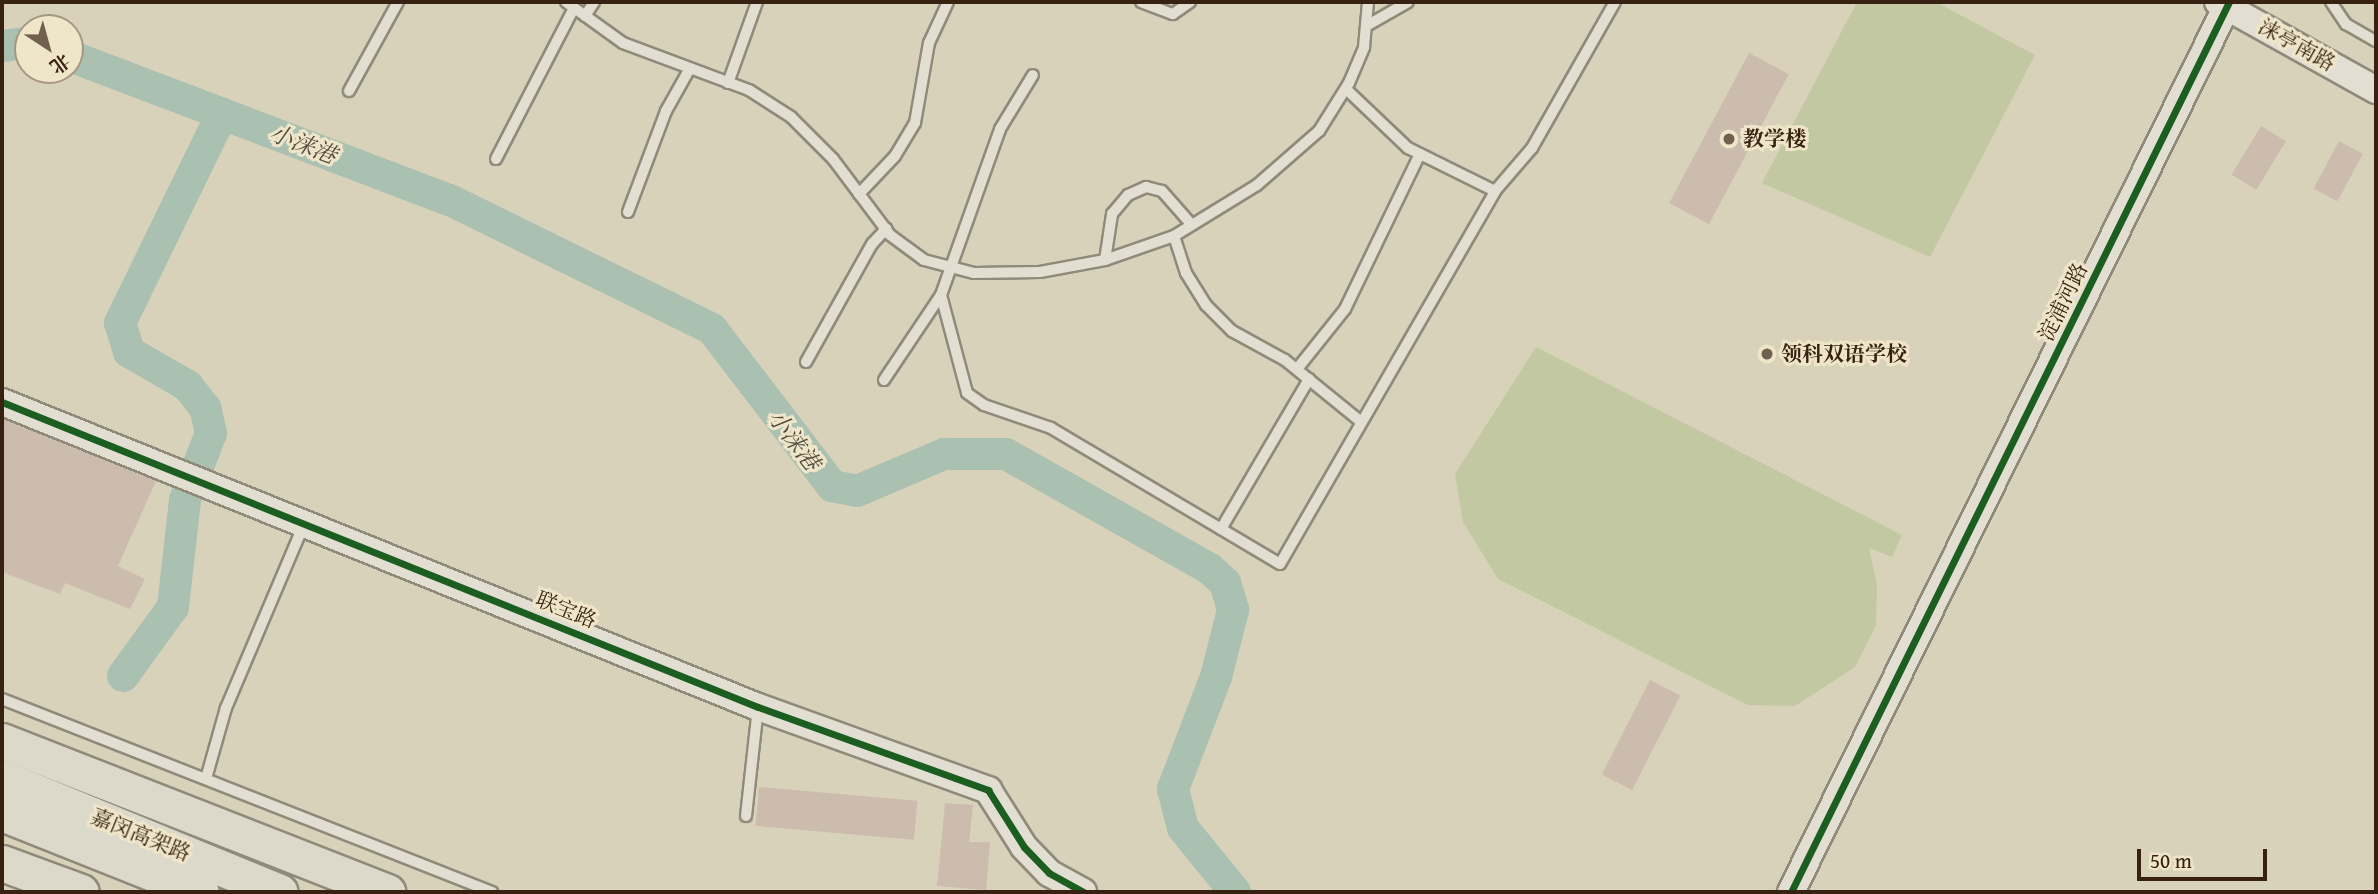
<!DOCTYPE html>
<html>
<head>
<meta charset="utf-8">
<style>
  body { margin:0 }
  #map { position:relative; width:2378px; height:894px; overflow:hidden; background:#d9d2ba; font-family:"Gentium Book Plus","Noto Serif SC",serif }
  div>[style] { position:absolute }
  .green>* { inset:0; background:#c2c8a2 }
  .river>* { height:32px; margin:-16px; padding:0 16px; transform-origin:16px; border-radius:16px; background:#aac0b0 }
  .building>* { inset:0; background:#cbbcad; transform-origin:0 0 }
  .roads { filter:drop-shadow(2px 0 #908a7b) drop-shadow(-2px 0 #908a7b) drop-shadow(0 2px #908a7b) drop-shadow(0 -2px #908a7b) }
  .lane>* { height:10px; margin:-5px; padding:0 5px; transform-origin:5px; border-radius:5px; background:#e2ded2 }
  .secondary>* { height:26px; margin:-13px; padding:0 13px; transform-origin:13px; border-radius:13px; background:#e2ded2 }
  .highway>* { height:35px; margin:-17.5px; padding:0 17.5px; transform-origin:17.5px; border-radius:17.5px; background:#dcd8ca }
  .cycleway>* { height:7px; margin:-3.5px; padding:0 3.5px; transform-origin:3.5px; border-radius:3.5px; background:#1b5e20 }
  .dots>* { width:19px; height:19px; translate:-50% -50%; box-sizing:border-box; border:4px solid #efe6ca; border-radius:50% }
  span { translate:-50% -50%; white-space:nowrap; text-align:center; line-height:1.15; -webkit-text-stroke:6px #efe6ca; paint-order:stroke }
  .street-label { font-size:21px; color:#372212 }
  .poi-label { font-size:21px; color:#372212; font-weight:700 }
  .left { translate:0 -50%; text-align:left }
  .water-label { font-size:23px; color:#544f40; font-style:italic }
  .frame { position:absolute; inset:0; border:4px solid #372212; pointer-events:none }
  .north { position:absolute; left:14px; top:14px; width:70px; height:70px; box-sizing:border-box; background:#efe6ca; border:2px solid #a59880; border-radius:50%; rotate:144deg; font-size:19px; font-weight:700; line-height:28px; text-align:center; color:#372212 }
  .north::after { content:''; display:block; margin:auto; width:24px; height:32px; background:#70604d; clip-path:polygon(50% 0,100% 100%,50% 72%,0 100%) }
  .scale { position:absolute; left:2137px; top:849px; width:130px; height:32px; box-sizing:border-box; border:4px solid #372212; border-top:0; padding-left:9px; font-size:21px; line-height:24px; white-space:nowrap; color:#372212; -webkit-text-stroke:5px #efe6ca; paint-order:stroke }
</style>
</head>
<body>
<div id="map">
  <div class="green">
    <div style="clip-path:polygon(1857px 2px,1936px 2px,2035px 55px,1930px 257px,1762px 183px)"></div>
    <div style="clip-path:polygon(1536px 347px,1902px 535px,1892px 557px,1869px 548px,1877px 585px,1876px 625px,1855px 667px,1795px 706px,1748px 705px,1498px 579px,1463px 522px,1455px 474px)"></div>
  </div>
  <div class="river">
    <div style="left:2px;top:46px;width:26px;rotate:-7deg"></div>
    <div style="left:70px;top:56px;width:406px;rotate:20.8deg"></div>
    <div style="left:450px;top:200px;width:292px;rotate:26.2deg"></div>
    <div style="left:712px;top:329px;width:198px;rotate:52.6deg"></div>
    <div style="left:832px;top:486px;width:25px;rotate:11deg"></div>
    <div style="left:857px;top:491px;width:95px;rotate:-23deg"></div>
    <div style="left:944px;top:454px;width:62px"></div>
    <div style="left:1006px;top:454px;width:234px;rotate:29.4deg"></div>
    <div style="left:1210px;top:569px;width:21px;rotate:43deg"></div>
    <div style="left:1225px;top:583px;width:28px;rotate:73deg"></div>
    <div style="left:1233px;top:610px;width:69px;rotate:104.2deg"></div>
    <div style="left:1216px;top:677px;width:120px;rotate:111deg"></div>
    <div style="left:1173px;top:789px;width:40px;rotate:75.6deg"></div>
    <div style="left:1183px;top:828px;width:82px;rotate:50.9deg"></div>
    <div style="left:123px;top:676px;width:85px;rotate:-54.1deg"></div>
    <div style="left:173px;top:607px;width:108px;rotate:-83.6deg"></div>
    <div style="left:185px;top:500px;width:72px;rotate:-68.8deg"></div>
    <div style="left:211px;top:433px;width:26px;rotate:-103deg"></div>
    <div style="left:205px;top:408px;width:28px;rotate:-128deg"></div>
    <div style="left:188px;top:386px;width:68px;rotate:-150deg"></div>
    <div style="left:129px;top:352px;width:30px;rotate:-107deg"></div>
    <div style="left:120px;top:323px;width:233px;rotate:-64deg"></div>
  </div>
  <div class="building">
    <div style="left:1749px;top:53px;width:45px;height:170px;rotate:28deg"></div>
    <div style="left:2261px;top:126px;width:29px;height:57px;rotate:31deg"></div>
    <div style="left:2339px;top:141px;width:27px;height:54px;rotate:28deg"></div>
    <div style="clip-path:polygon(2px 419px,156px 481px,118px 566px,145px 579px,130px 609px,65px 583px,60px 594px,2px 572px)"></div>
    <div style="left:1650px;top:680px;width:34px;height:106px;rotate:27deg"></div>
    <div style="left:759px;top:787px;width:159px;height:39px;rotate:5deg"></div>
    <div style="clip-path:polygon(945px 803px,973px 805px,969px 842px,990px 842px,986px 890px,937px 886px)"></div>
  </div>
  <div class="roads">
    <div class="lane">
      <div style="left:566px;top:2px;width:70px;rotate:35.7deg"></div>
      <div style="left:623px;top:43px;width:134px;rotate:20.5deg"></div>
      <div style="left:749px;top:90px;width:50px;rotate:32.7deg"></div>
      <div style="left:791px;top:117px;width:59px;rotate:45deg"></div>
      <div style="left:833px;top:159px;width:95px;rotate:53.1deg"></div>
      <div style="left:890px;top:235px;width:42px;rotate:36.3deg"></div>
      <div style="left:924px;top:260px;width:52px;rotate:14.6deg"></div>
      <div style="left:974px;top:273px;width:66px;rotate:-0.9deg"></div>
      <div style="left:1040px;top:272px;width:66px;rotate:-10.5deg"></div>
      <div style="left:1105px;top:260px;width:73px;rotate:-19.2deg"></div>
      <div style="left:1174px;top:236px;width:97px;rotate:-31.6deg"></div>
      <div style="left:1257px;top:185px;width:82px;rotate:-41.1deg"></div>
      <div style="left:1319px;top:131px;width:57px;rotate:-58deg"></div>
      <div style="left:1349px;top:83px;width:39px;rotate:-67deg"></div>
      <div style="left:1364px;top:47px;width:45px;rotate:-84.9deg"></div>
      <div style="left:1141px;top:2px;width:34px;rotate:21deg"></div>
      <div style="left:1173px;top:14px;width:21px;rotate:-35deg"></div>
      <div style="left:2331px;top:2px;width:27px;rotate:56deg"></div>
      <div style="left:2346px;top:24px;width:34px;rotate:30deg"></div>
      <div style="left:585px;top:16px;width:17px;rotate:-57deg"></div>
      <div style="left:1368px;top:25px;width:46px;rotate:-29.9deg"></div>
      <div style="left:728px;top:83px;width:86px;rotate:-70.3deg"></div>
      <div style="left:1346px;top:89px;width:86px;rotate:43.6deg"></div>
      <div style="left:1408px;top:148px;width:97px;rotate:26.3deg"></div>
      <div style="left:349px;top:91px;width:102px;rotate:-61.2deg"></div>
      <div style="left:496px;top:159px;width:170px;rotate:-62.7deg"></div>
      <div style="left:859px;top:194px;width:52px;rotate:-46.5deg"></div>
      <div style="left:895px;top:156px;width:39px;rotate:-59deg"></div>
      <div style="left:915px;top:123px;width:81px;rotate:-80.1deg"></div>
      <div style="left:929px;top:43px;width:45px;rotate:-65.1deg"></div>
      <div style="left:628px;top:212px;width:108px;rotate:-69.4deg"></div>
      <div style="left:666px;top:111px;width:47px;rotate:-60.7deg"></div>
      <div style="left:1174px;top:236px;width:39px;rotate:72deg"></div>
      <div style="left:1186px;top:273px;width:38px;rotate:58deg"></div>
      <div style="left:1206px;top:305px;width:37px;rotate:45deg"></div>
      <div style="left:1232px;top:331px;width:60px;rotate:28.7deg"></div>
      <div style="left:1285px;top:360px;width:97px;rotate:39.1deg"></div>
      <div style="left:1105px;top:260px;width:47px;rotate:-81.3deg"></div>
      <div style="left:1112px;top:214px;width:25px;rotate:-50deg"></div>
      <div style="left:1128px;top:195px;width:20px;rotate:-24deg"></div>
      <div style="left:1146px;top:187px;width:16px;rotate:14deg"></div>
      <div style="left:1162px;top:191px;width:45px;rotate:48.6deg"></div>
      <div style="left:941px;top:295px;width:101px;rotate:75.1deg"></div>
      <div style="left:967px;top:393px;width:21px;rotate:35deg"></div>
      <div style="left:984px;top:405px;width:71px;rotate:18.9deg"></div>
      <div style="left:1051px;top:428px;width:266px;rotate:30.7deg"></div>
      <div style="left:1280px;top:564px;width:431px;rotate:-60deg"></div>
      <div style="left:1495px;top:191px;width:57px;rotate:-49.3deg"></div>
      <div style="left:1532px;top:148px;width:168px;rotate:-60.4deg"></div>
      <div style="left:806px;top:362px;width:135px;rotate:-60.8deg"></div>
      <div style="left:872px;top:244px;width:21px;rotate:-47deg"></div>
      <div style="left:1297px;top:369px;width:77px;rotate:-51.3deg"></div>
      <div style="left:1345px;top:309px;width:172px;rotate:-64.2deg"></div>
      <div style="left:884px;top:380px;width:102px;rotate:-56.2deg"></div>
      <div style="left:941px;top:295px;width:176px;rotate:-70.4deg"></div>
      <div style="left:1000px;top:129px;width:63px;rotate:-58.6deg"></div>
      <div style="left:1221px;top:529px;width:174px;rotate:-59.6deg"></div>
      <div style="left:2px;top:699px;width:527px;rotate:21.5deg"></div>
      <div style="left:207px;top:775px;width:70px;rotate:-74.2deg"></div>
      <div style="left:226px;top:708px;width:200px;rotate:-67deg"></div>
      <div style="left:746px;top:816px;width:110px;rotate:-83.7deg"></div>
    </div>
    <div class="secondary">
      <div style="left:2218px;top:2px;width:181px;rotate:29.1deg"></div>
      <div style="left:2px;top:402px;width:815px;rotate:21.97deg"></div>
      <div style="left:758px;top:707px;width:245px;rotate:19.8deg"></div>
      <div style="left:988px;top:790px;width:67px;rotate:57.7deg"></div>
      <div style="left:1024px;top:847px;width:36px;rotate:46deg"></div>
      <div style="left:1049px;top:873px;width:39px;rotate:29deg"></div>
      <div style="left:1791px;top:892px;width:992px;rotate:-63.8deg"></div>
    </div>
    <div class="highway">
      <div style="left:2px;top:741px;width:414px;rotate:21.4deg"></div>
      <div style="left:2px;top:778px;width:300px;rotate:22.3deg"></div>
      <div style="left:2px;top:813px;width:214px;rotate:21.7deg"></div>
      <div style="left:2px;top:863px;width:84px;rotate:20.2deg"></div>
    </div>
  </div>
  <div class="cycleway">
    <div style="left:2px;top:402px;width:815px;rotate:21.97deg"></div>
    <div style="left:758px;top:707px;width:245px;rotate:19.8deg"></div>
    <div style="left:988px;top:790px;width:67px;rotate:57.7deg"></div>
    <div style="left:1024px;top:847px;width:36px;rotate:46deg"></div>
    <div style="left:1049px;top:873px;width:39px;rotate:29deg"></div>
    <div style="left:1791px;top:892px;width:992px;rotate:-63.8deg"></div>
  </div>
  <div class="dots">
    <div style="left:1729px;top:139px;background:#70604d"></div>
    <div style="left:1767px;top:354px;background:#70604d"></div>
  </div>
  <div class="street-label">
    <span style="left:2297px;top:45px;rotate:29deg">涞亭南路</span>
    <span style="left:2063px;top:302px;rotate:-64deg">淀浦河路</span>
    <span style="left:566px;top:610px;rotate:22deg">联宝路</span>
    <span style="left:141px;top:835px;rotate:22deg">嘉闵高架路</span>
  </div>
  <div class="poi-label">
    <span class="left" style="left:1743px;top:139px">教学楼</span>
    <span class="left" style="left:1781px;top:354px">领科双语学校</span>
  </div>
  <div class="water-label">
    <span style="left:303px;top:144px;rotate:21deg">小涞港</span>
    <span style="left:794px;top:440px;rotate:53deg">小涞港</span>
  </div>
  <div class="frame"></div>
  <div class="north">北</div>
  <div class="scale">50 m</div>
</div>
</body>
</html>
